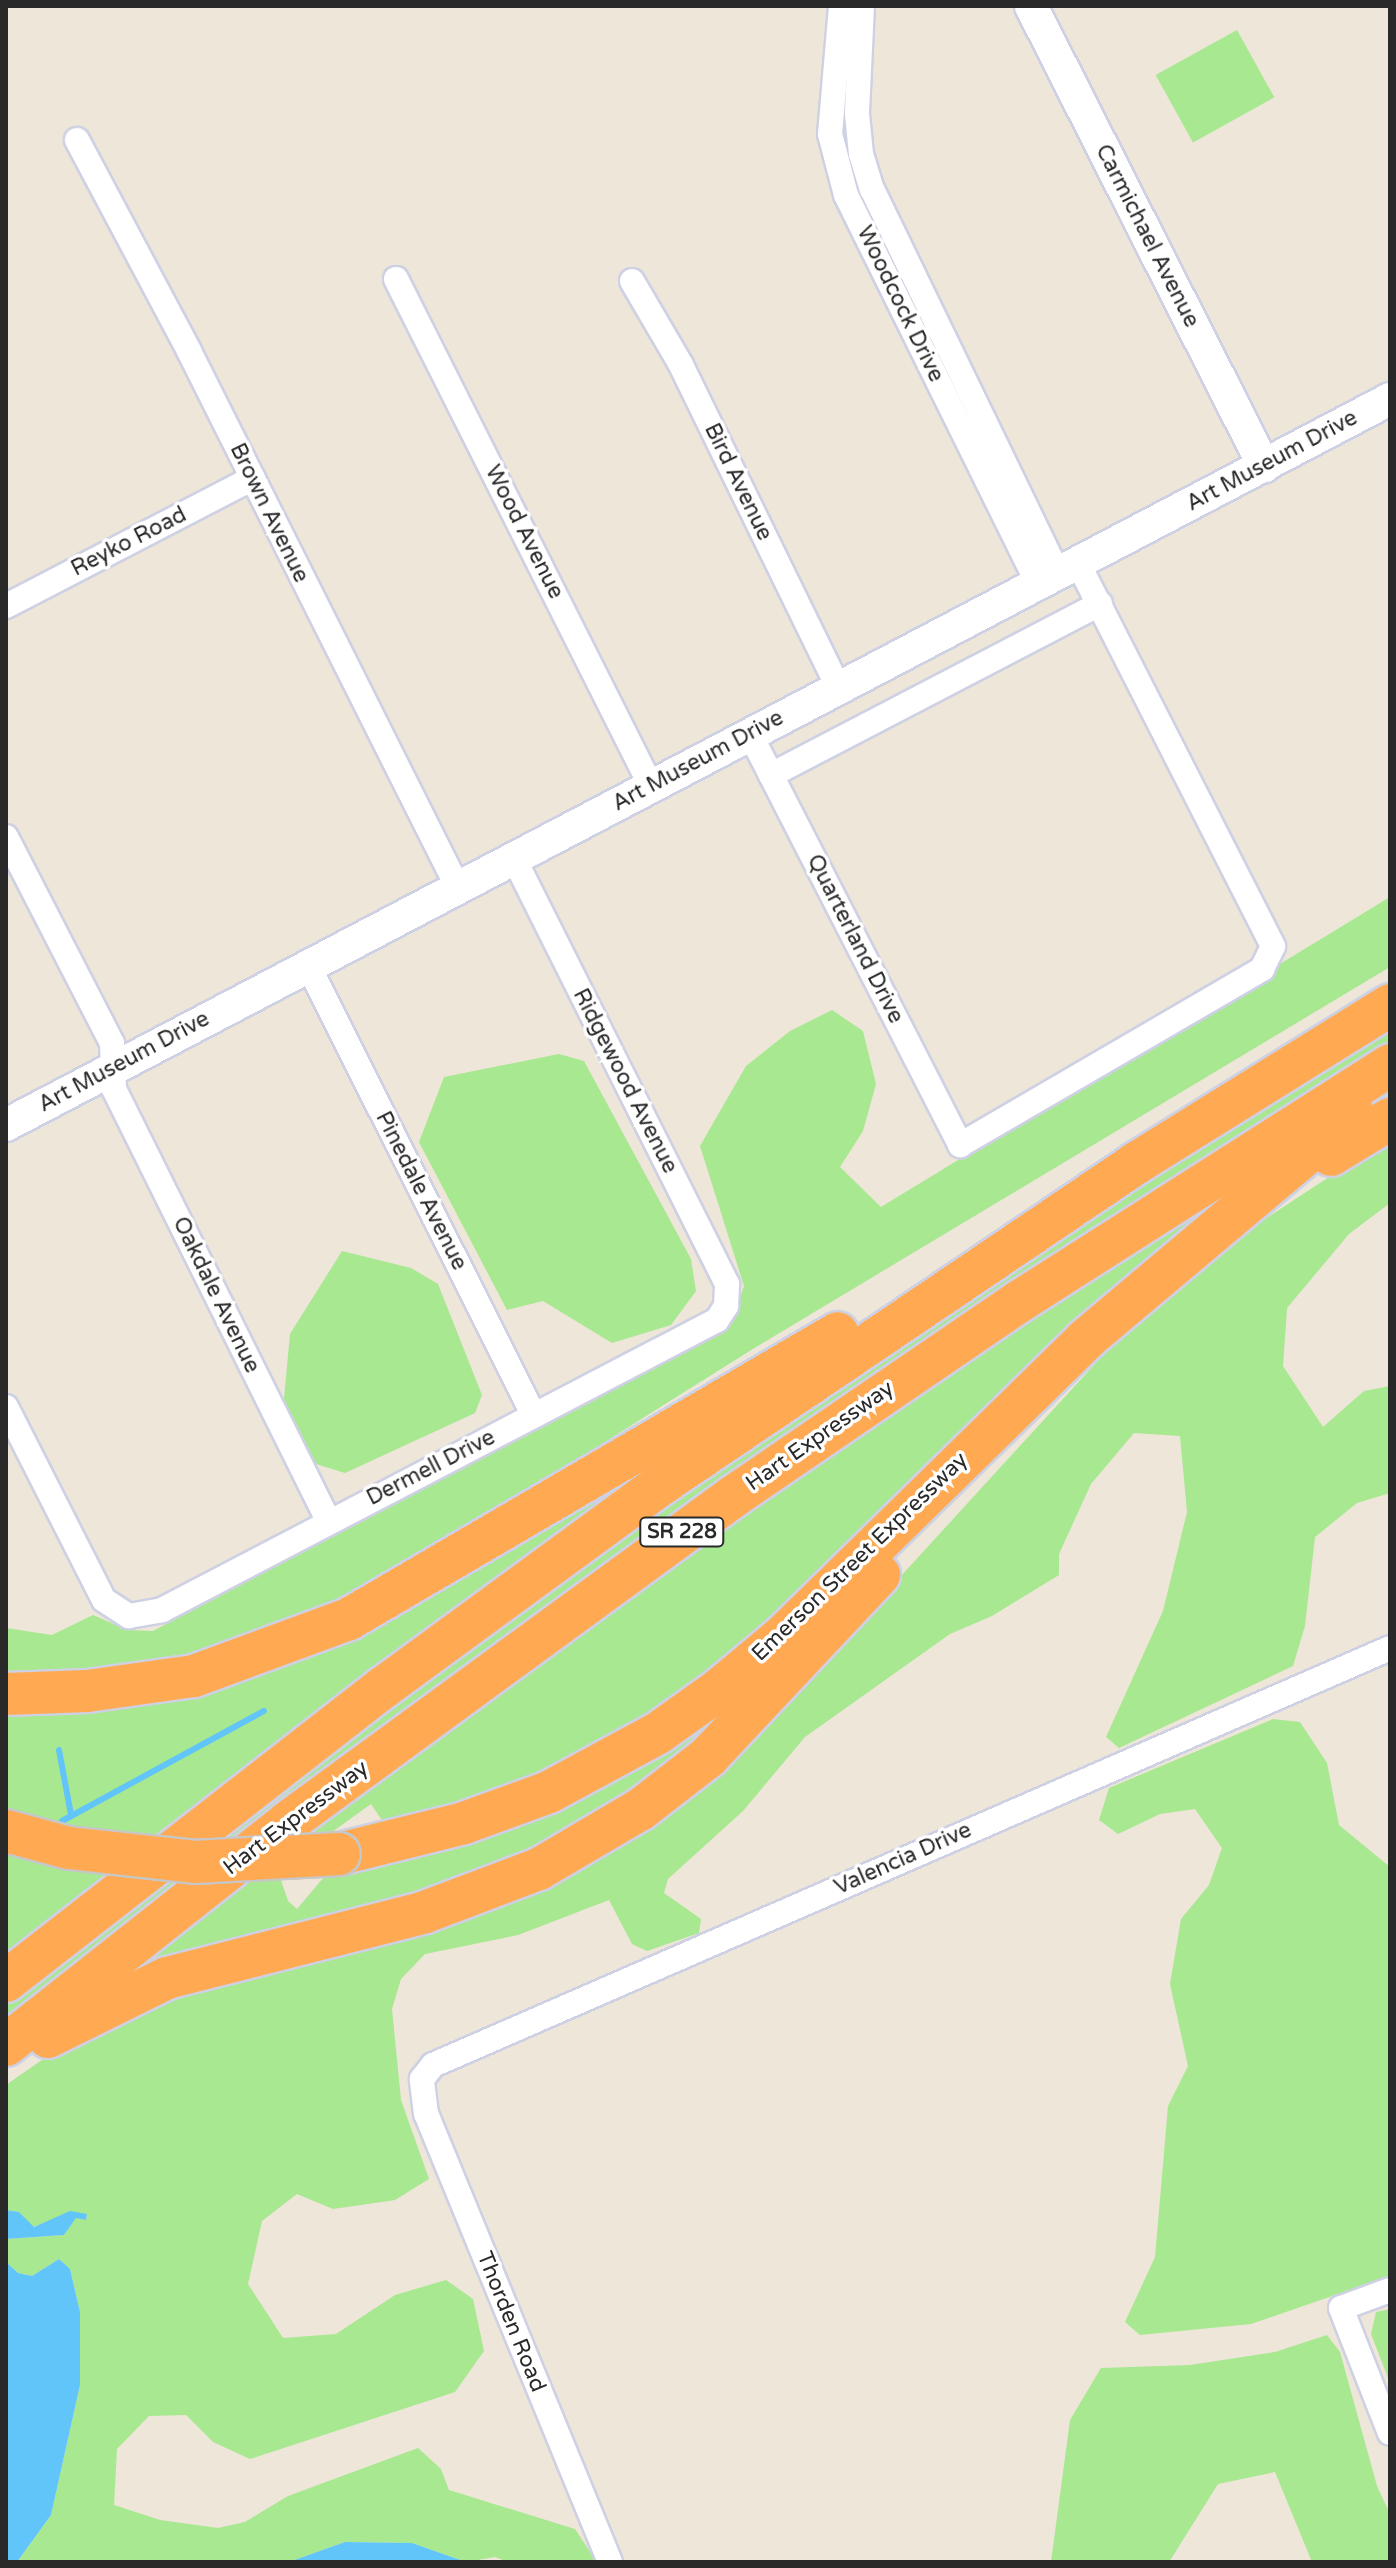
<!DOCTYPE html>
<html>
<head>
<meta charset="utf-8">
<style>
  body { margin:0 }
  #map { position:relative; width:1396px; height:2568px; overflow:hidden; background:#ede6d9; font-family:"Varela Round",sans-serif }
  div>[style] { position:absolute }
  .green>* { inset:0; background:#a7e890; transform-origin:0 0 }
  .water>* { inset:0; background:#62c5f9 }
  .stream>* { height:6px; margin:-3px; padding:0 3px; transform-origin:3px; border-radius:3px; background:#62c5f9 }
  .roads { filter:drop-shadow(2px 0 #ced1e3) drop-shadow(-2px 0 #ced1e3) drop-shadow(0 2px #ced1e3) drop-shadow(0 -2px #ced1e3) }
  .street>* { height:24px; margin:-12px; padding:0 12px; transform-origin:12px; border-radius:12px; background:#fff }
  .secondary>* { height:32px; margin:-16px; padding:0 16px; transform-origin:16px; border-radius:16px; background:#fff }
  .highway>* { height:42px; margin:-21px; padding:0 21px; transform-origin:21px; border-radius:21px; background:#ffaa52 }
  .bridges { filter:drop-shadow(2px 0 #c7c7c7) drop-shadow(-2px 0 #c7c7c7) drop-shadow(0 2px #c7c7c7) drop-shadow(0 -2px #c7c7c7) }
  .highway-bridge>* { height:42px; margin:-21px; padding:0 21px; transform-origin:21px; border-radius:21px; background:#ffaa52 }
  span { translate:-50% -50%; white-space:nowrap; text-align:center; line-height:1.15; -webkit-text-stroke:7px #fff; paint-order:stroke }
  .shield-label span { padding:2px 6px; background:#fff; border:2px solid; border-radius:6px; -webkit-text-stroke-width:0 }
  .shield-label { font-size:20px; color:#292929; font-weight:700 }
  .street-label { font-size:22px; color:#292929 }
  .frame { position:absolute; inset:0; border:8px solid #292929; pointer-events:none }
</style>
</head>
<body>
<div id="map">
  <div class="green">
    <div style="left:1237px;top:30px;width:77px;height:93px;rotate:61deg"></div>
    <div style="clip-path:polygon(1390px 897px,1390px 967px,756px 1347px,372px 1588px,311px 1617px,196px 1654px,135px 1668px,6px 1677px,6px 1628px,52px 1635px,93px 1615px,128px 1630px,153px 1631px,731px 1322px,744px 1286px,700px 1146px,746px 1066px,790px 1031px,832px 1010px,863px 1031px,876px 1084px,863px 1131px,840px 1167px,881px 1207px)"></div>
    <div style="clip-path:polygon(1390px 1024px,1390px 1048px,6px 2025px,6px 2002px,93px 1930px,556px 1579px,934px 1316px)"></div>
    <div style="clip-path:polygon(559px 1054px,584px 1061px,691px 1259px,696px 1291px,671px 1325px,612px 1343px,543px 1301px,507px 1310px,419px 1142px,444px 1077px)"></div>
    <div style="clip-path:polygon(1390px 1137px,1390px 1203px,1349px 1234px,1287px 1308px,1283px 1366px,1323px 1427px,1364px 1391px,1390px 1386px,1390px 1493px,1357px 1503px,1315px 1537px,1305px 1626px,1293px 1666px,1119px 1748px,1106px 1737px,1163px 1611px,1187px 1512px,1180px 1436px,1134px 1433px,1091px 1484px,1059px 1554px,1059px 1575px,992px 1616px,950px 1634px,805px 1737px,743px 1811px,668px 1879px,664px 1893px,701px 1919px,699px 1933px,647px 1951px,632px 1944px,609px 1900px,518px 1935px,425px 1954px,401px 1979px,392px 2009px,401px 2100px,429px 2179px,395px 2200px,333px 2209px,297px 2194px,262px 2221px,248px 2284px,283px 2338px,336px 2334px,395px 2295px,446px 2280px,473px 2299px,484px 2351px,455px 2392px,250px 2459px,213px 2442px,186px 2415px,149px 2416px,117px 2449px,114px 2505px,160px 2520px,218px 2528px,245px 2522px,288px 2496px,418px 2448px,441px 2469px,449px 2490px,575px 2529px,597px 2562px,508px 2562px,495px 2557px,466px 2562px,412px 2543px,345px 2542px,289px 2562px,17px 2562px,51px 2515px,80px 2385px,80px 2312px,70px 2269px,59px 2259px,32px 2276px,18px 2273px,6px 2262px,6px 2239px,64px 2235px,76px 2217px,86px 2220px,87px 2214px,66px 2215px,33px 2227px,19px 2212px,6px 2210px,6px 2085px,69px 2041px,139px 2005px,487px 1905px,804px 1682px,1105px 1353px,1268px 1217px)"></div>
    <div style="clip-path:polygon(1206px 1200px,1210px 1205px,1085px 1310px,778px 1614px,682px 1695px,575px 1760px,388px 1829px,371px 1804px,300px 1855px,281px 1880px,288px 1901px,297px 1909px,329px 1871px,476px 1843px,568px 1806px,660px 1755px,726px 1707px,732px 1713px,552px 1854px,146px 1970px,139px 1964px,595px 1619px,869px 1426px)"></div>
    <div style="clip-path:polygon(342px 1251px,411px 1268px,438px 1284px,482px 1395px,475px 1413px,345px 1473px,316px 1464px,283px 1409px,290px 1334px)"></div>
    <div style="clip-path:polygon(665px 1457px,165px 1827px,6px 1954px,6px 1708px,231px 1684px,290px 1665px,352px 1637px)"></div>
    <div style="clip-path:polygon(1273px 1719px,1300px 1722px,1327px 1763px,1339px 1825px,1390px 1867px,1390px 2276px,1251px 2324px,1140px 2335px,1125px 2322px,1155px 2257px,1168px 2106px,1188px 2066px,1170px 1984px,1181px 1919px,1209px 1885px,1222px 1848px,1195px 1809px,1160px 1814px,1118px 1834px,1099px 1820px,1109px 1788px)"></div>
    <div style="clip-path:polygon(1390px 2309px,1390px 2383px,1371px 2334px,1376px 2312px)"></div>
    <div style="clip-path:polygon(1327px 2335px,1340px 2352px,1377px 2486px,1390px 2514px,1390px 2562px,1312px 2562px,1275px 2472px,1218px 2484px,1169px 2562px,1051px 2562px,1070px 2420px,1101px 2368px,1190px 2365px,1275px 2352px)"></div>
  </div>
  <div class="water">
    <div style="clip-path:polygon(6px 2210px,19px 2212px,34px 2227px,70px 2211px,87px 2214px,86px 2220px,76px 2218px,64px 2235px,6px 2239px)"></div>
    <div style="clip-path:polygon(59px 2259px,70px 2269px,80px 2312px,80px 2385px,51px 2515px,17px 2562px,6px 2562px,6px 2262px,18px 2273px,32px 2276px)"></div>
    <div style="clip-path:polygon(345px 2542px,412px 2543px,466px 2562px,289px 2562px)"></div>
  </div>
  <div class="stream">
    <div style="left:59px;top:1750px;width:66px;rotate:79.5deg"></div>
    <div style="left:62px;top:1821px;width:230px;rotate:-28.6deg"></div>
  </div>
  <div class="roads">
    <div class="street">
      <div style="left:841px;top:6px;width:128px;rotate:94.9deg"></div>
      <div style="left:830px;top:134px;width:63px;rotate:75.3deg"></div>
      <div style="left:846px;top:195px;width:434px;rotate:63.7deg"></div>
      <div style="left:862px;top:6px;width:108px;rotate:92.7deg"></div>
      <div style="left:857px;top:114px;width:40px;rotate:84.3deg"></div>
      <div style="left:861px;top:154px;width:37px;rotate:73deg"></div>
      <div style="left:872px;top:189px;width:428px;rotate:64.2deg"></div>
      <div style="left:77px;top:140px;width:239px;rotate:62deg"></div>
      <div style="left:189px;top:351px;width:601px;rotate:63.39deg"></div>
      <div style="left:396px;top:279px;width:568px;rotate:63.3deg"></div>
      <div style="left:632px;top:281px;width:97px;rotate:59.7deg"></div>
      <div style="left:681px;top:365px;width:358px;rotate:64deg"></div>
      <div style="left:6px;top:606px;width:278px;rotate:-27.4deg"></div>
      <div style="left:750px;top:734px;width:462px;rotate:62.9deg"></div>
      <div style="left:960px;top:1145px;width:350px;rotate:-30.2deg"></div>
      <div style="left:1262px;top:969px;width:25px;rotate:-64deg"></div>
      <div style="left:1273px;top:946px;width:430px;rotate:-117deg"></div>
      <div style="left:771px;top:775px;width:371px;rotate:-27.5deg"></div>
      <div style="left:6px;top:837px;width:232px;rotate:62.8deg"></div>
      <div style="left:112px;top:1043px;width:46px;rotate:87.5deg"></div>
      <div style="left:114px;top:1089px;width:481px;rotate:63.6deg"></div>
      <div style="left:308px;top:965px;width:504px;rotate:63.38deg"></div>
      <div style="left:6px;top:1407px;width:216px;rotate:63.1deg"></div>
      <div style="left:104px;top:1600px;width:30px;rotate:33deg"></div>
      <div style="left:129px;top:1616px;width:34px;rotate:-10deg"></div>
      <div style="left:162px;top:1610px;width:626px;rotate:-27.59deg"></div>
      <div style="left:717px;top:1320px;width:17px;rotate:-57deg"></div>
      <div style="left:726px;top:1306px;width:22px;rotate:-87deg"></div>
      <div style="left:727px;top:1284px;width:476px;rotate:-116.6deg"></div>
      <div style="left:1390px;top:2290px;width:52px;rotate:159.8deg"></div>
      <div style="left:1341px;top:2308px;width:134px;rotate:68.6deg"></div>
      <div style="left:610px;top:2562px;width:484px;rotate:-112.3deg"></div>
      <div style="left:426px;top:2114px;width:35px;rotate:-97deg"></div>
      <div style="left:422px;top:2079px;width:18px;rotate:-52deg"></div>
      <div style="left:433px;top:2065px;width:1044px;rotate:-23.54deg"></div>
    </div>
    <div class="secondary">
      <div style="left:1031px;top:6px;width:516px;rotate:63.14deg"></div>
      <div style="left:6px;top:1125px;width:1563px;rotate:-27.68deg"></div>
    </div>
    <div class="highway">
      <div style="left:1331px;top:1155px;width:69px;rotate:-31.4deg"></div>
      <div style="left:6px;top:1694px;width:81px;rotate:-2.1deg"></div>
      <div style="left:87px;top:1691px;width:108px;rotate:-8deg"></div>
      <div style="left:194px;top:1676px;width:165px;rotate:-20.2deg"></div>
      <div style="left:349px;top:1619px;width:566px;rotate:-30.32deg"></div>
      <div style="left:339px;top:1854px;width:129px;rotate:-13.9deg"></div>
      <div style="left:464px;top:1823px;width:90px;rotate:-20deg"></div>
      <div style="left:549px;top:1792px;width:124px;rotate:-28.4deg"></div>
      <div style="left:658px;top:1733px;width:77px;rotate:-35.5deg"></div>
      <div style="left:721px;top:1688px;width:80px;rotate:-39.9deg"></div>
      <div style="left:782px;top:1637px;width:424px;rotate:-44.4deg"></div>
      <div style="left:1085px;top:1340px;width:351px;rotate:-40.1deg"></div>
      <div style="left:6px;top:1981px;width:479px;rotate:-37.9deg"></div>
      <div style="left:384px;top:1687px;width:346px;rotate:-36.2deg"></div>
      <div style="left:663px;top:1483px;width:573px;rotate:-34.05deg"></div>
      <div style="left:1138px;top:1162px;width:297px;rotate:-31.9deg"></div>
      <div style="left:48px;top:2037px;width:133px;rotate:-26.4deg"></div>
      <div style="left:167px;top:1978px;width:266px;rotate:-14.3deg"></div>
      <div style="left:425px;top:1912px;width:122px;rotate:-20.7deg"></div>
      <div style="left:539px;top:1869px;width:118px;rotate:-30.5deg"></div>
      <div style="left:641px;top:1809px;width:85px;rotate:-37.8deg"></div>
      <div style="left:708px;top:1757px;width:250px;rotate:-46.8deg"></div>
      <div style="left:6px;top:2045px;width:360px;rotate:-38.3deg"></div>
      <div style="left:288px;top:1822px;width:552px;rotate:-36.16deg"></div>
      <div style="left:734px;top:1496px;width:346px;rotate:-34.3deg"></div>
      <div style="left:1020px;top:1301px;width:439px;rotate:-32.5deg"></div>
    </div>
  </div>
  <div class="bridges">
    <div class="highway-bridge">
      <div style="left:6px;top:1831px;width:65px;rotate:15.1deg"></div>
      <div style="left:69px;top:1848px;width:127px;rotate:6.3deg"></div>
      <div style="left:195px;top:1862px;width:144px;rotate:-3.2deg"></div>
    </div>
  </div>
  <div class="shield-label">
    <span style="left:682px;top:1532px">SR 228</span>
  </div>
  <div class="street-label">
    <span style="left:1147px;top:236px;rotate:63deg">Carmichael Avenue</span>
    <span style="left:900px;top:304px;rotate:64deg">Woodcock Drive</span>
    <span style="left:1272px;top:461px;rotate:-28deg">Art Museum Drive</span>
    <span style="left:738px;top:482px;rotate:64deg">Bird Avenue</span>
    <span style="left:269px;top:513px;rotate:64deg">Brown Avenue</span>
    <span style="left:524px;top:532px;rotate:63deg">Wood Avenue</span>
    <span style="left:129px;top:542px;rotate:-27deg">Reyko Road</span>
    <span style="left:698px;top:761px;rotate:-28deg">Art Museum Drive</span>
    <span style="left:855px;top:939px;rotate:63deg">Quarterland Drive</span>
    <span style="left:124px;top:1062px;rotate:-28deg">Art Museum Drive</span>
    <span style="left:625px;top:1081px;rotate:63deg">Ridgewood Avenue</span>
    <span style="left:421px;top:1191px;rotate:63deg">Pinedale Avenue</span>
    <span style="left:216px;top:1295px;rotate:64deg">Oakdale Avenue</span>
    <span style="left:820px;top:1436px;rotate:-35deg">Hart Expressway</span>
    <span style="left:431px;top:1468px;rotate:-27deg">Dermell Drive</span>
    <span style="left:860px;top:1557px;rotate:-44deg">Emerson Street Expressway</span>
    <span style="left:296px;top:1818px;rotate:-37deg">Hart Expressway</span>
    <span style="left:903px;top:1859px;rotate:-24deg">Valencia Drive</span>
    <span style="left:511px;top:2322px;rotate:68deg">Thorden Road</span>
  </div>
  <div class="frame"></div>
</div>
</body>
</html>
